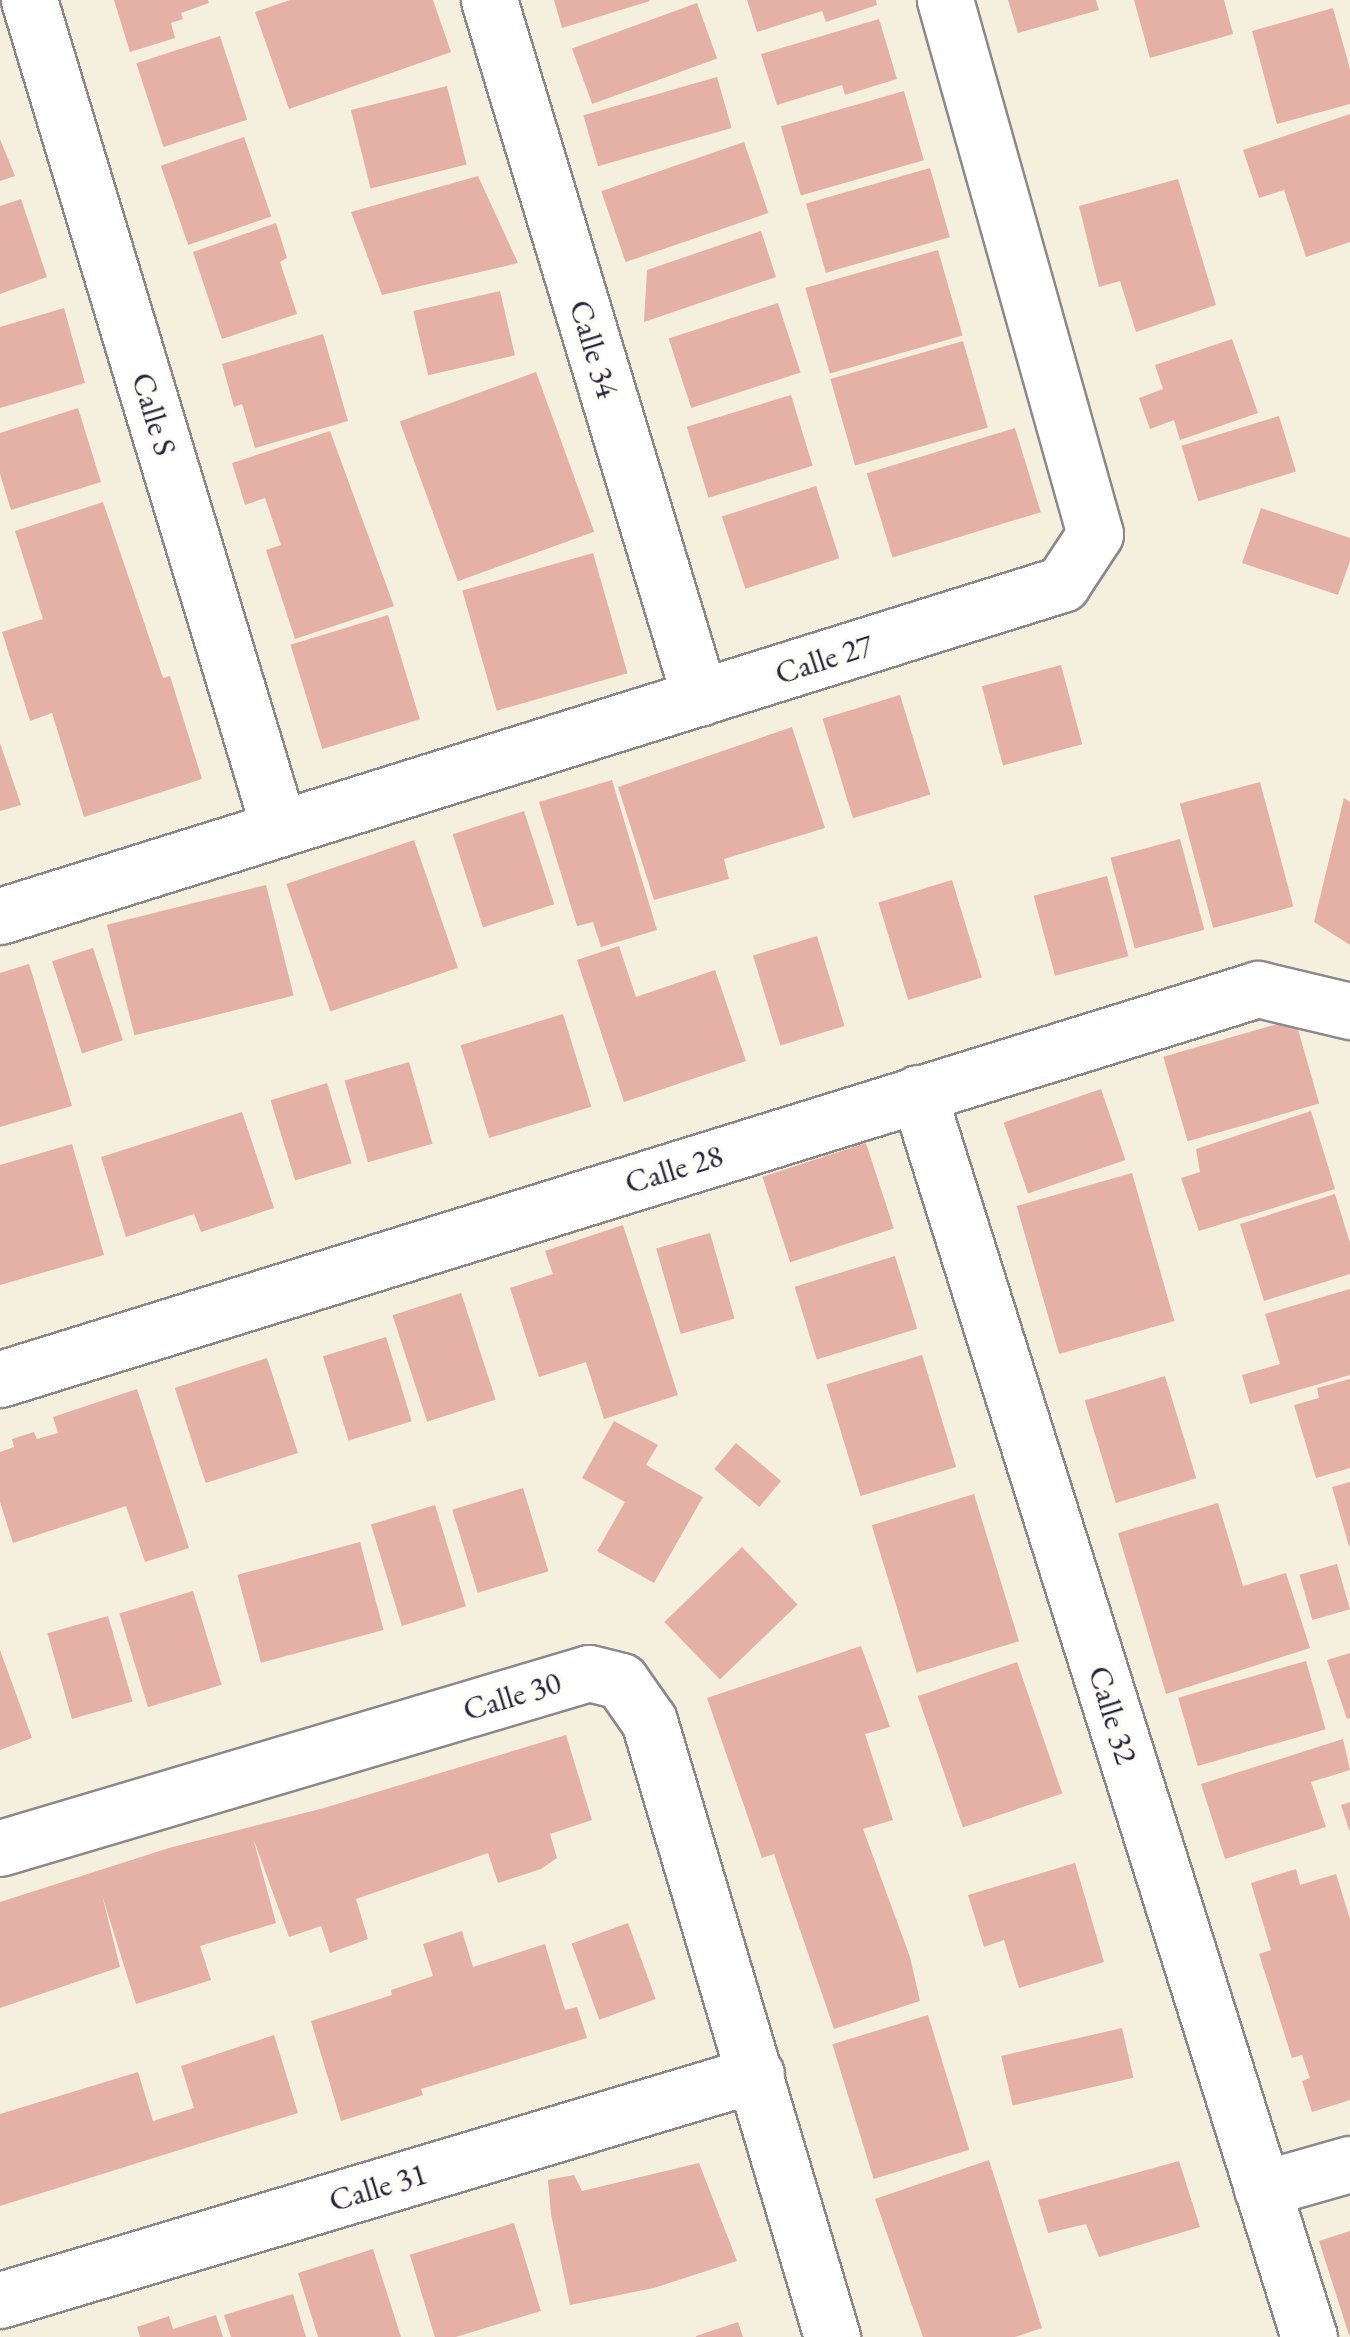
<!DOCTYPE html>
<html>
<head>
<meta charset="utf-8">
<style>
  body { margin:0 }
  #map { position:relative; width:1350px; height:2337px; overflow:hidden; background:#f5efdd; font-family:"EB Garamond",serif }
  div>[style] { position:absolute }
  .building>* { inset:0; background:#e5b1a7; transform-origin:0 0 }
  .roads { filter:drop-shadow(2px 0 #8c888c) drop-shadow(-2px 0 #8c888c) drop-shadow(0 2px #8c888c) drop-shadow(0 -2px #8c888c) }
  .minor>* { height:55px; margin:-27.5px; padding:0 27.5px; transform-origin:27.5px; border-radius:27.5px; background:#fff }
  span { translate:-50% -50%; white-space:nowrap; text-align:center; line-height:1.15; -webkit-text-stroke:8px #fdfcf7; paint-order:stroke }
  .street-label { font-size:32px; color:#22223b }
</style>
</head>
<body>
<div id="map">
  <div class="building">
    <div style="clip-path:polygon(114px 0,208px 0,209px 3px,181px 13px,183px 19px,171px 23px,175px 38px,130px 52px)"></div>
    <div style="clip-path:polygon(290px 0,433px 0,451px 52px,289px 109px,255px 12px)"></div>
    <div style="clip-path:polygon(554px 0,649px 0,650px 1px,562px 28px)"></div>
    <div style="clip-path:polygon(747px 0,876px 0,877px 5px,826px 22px,822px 11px,757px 32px)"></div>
    <div style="clip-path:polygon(1008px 0,1096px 0,1099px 10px,1018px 33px)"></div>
    <div style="clip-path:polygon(1134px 0,1224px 0,1233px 34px,1150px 58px)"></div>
    <div style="left:697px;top:3px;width:59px;height:133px;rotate:70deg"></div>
    <div style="clip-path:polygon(1333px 8px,1350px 69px,1350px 104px,1277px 124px,1252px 31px)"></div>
    <div style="clip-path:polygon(879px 19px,897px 79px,845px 95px,842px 85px,777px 105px,761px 54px)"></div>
    <div style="left:220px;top:36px;width:88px;height:88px;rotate:72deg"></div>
    <div style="left:717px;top:77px;width:53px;height:139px;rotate:74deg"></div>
    <div style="left:447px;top:86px;width:81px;height:99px;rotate:76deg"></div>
    <div style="left:904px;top:91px;width:72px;height:128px;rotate:74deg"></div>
    <div style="clip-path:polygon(1350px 114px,1350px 242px,1306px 257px,1284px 190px,1259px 198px,1243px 150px)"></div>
    <div style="left:244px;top:137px;width:84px;height:88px;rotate:71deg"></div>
    <div style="clip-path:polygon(0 139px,15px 176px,0 181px)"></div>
    <div style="left:744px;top:142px;width:75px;height:151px;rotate:71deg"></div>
    <div style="left:930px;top:168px;width:72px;height:129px;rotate:74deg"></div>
    <div style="clip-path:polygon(478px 176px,518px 263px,382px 295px,351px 212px)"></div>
    <div style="clip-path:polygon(1178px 179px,1216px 305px,1136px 332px,1120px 281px,1099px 287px,1079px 206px)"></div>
    <div style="clip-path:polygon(21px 199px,47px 277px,0 294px,0 206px)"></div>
    <div style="clip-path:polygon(276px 223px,287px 258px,280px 262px,297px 314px,222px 339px,193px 252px)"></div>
    <div style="clip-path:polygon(761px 231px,776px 277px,644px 322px,647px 270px)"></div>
    <div style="left:938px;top:250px;width:89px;height:138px;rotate:74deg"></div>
    <div style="left:500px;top:291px;width:66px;height:89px;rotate:77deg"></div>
    <div style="left:778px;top:303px;width:73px;height:115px;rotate:72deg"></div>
    <div style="clip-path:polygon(64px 308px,85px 383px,0 408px,0 327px)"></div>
    <div style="clip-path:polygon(323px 334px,348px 421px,255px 448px,242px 404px,234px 407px,222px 364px)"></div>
    <div style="clip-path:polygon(1232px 339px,1258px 413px,1180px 440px,1174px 420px,1150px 429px,1139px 398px,1163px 389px,1155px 365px)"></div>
    <div style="left:963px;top:341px;width:90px;height:138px;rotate:74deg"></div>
    <div style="left:536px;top:372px;width:170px;height:145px;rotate:70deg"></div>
    <div style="left:791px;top:395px;width:74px;height:109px;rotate:73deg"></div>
    <div style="clip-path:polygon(78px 408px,101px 482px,11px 510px,0 474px,0 433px)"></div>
    <div style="left:1279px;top:416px;width:58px;height:102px;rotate:73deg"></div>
    <div style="left:1015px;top:428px;width:88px;height:155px;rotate:73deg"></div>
    <div style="clip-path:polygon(330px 431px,394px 606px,295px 639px,266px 550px,281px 545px,265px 498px,245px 505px,232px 463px)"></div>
    <div style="left:816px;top:486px;width:76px;height:99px;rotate:72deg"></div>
    <div style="clip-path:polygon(103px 502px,163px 678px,170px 676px,202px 779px,84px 817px,52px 713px,30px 721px,2px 632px,43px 619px,15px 531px)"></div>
    <div style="clip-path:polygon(1261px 508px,1350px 538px,1350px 561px,1338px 595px,1242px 563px)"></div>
    <div style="left:593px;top:553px;width:125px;height:136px;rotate:74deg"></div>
    <div style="left:388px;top:615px;width:109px;height:102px;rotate:73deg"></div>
    <div style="left:1061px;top:665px;width:82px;height:82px;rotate:75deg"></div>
    <div style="left:900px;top:695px;width:104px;height:81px;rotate:73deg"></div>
    <div style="clip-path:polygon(792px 727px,825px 828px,724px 859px,729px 879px,654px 900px,618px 787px)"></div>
    <div style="clip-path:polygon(0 743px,21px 805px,0 811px)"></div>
    <div style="clip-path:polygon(612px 780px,657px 930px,601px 947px,593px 922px,577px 926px,539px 802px)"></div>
    <div style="left:1260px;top:782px;width:129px;height:83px;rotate:75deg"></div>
    <div style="clip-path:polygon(1344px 798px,1350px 802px,1350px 945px,1314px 922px)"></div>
    <div style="left:524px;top:811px;width:98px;height:75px;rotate:72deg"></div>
    <div style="left:1180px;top:839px;width:94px;height:72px;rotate:75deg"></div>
    <div style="left:414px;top:840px;width:135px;height:135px;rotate:71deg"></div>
    <div style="left:1107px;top:876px;width:83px;height:76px;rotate:75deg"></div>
    <div style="left:952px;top:880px;width:102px;height:77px;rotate:73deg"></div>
    <div style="left:266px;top:885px;width:114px;height:164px;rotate:76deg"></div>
    <div style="left:817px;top:936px;width:94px;height:67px;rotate:73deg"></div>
    <div style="clip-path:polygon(619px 946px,636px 997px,715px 970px,746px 1061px,624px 1102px,577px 960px)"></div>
    <div style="left:93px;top:948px;width:97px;height:43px;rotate:72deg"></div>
    <div style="clip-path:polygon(29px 964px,72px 1106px,0 1127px,0 973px)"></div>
    <div style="left:563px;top:1014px;width:97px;height:107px;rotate:73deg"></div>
    <div style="left:1295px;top:1019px;width:88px;height:137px;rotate:74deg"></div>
    <div style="left:409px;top:1062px;width:85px;height:67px;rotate:74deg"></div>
    <div style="left:327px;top:1083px;width:84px;height:59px;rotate:73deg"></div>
    <div style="left:1101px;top:1089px;width:75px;height:103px;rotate:71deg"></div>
    <div style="clip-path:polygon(1311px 1111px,1335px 1189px,1199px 1231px,1181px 1178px,1200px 1172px,1196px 1149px)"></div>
    <div style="clip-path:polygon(242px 1112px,274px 1208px,201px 1232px,194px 1214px,126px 1237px,101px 1157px)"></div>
    <div style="left:866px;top:1143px;width:90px;height:109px;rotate:72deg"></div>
    <div style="clip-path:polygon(72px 1144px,104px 1255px,0 1285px,0 1165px)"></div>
    <div style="left:1132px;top:1173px;width:154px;height:120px;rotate:74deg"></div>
    <div style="clip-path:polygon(1335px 1194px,1350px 1243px,1350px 1274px,1264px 1301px,1240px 1224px)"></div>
    <div style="clip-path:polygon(623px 1225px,678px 1395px,604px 1419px,586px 1362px,539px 1377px,510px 1288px,553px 1274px,545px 1251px)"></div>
    <div style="left:710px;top:1233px;width:89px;height:56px;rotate:74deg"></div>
    <div style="left:895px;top:1256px;width:76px;height:105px;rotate:73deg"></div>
    <div style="clip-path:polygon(1350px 1289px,1350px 1375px,1250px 1404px,1242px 1375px,1280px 1364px,1265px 1314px)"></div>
    <div style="left:461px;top:1293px;width:112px;height:72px;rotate:72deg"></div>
    <div style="left:386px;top:1337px;width:88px;height:66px;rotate:73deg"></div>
    <div style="left:922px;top:1355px;width:117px;height:100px;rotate:73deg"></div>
    <div style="left:267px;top:1358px;width:100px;height:97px;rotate:72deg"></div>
    <div style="left:1165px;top:1376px;width:107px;height:84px;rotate:73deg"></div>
    <div style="clip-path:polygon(1350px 1379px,1350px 1468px,1316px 1478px,1294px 1405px,1319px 1398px,1317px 1388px)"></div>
    <div style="clip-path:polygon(137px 1389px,189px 1548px,145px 1562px,126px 1506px,13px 1543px,0 1502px,0 1452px,14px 1447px,12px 1439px,34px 1432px,37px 1439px,58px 1433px,53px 1417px)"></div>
    <div style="clip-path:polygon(614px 1421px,658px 1445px,646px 1465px,703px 1497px,654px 1583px,597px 1551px,625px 1502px,582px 1478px)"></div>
    <div style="left:736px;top:1443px;width:59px;height:34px;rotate:40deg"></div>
    <div style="clip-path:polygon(1350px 1482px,1350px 1546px,1349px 1546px,1332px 1487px)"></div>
    <div style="left:523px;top:1488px;width:87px;height:74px;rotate:73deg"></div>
    <div style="left:974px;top:1494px;width:154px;height:107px;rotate:73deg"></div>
    <div style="clip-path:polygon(1218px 1503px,1243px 1586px,1286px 1573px,1310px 1648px,1166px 1694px,1118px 1533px)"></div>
    <div style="left:435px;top:1505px;width:106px;height:67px;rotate:73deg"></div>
    <div style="left:360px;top:1542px;width:91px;height:127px;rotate:75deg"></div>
    <div style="left:742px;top:1547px;width:80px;height:108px;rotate:46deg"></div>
    <div style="left:1337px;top:1564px;width:47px;height:39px;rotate:74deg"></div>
    <div style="left:193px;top:1591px;width:98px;height:77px;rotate:73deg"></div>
    <div style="left:108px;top:1616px;width:89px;height:63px;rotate:74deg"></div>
    <div style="clip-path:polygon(861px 1646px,890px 1727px,865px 1734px,893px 1820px,863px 1829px,910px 1957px,920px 2001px,834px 2029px,774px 1854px,762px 1858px,707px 1698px)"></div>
    <div style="clip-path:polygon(0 1650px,32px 1738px,0 1750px)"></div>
    <div style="clip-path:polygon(1350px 1653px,1350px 1718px,1347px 1719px,1327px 1660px)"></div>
    <div style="left:1306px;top:1661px;width:71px;height:133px;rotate:74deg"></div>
    <div style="left:1017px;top:1662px;width:139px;height:105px;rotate:71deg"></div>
    <div style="clip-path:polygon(566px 1735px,592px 1820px,550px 1834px,557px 1858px,541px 1869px,498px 1883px,488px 1853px,356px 1899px,368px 1939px,330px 1953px,321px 1926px,289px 1937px,253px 1838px,276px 1923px,200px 1946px,211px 1980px,136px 2004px,102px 1895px,120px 1967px,0 2008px,0 1902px,169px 1848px,324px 1808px)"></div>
    <div style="clip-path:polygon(1343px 1739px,1350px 1770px,1311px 1782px,1326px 1827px,1225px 1859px,1201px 1784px)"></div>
    <div style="clip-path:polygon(1350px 1802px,1350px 1830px,1349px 1830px,1341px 1805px)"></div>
    <div style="clip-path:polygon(1075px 1863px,1104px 1962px,1019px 1988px,1004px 1940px,984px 1947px,968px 1895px)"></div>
    <div style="clip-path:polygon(1296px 1869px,1300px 1885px,1336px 1874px,1350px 1919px,1350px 2100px,1312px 2112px,1302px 2081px,1310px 2078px,1302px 2055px,1292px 2058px,1259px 1954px,1271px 1950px,1251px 1883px)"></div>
    <div style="left:628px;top:1923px;width:81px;height:60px;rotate:70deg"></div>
    <div style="clip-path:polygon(462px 1931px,473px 1967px,545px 1944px,565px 2010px,577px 2007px,587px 2038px,421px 2089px,423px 2095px,341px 2121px,311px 2021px,392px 1995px,391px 1990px,433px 1976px,423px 1944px)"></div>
    <div style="left:928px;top:2015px;width:141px;height:100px;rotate:73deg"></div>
    <div style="left:1122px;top:2028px;width:51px;height:124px;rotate:77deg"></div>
    <div style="clip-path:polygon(274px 2035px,298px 2113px,0 2206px,0 2114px,138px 2072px,153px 2121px,194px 2108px,181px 2066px)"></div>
    <div style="clip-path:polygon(989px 2160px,1042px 2328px,1015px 2337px,923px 2337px,875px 2199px)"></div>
    <div style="clip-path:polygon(1179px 2161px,1200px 2227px,1099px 2257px,1086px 2224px,1048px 2233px,1038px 2200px)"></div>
    <div style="clip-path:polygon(699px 2163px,737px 2261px,654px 2288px,570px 2305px,551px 2214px,548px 2180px,574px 2175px,582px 2191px)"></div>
    <div style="left:514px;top:2223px;width:92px;height:109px;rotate:73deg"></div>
    <div style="clip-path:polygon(1350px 2231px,1350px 2335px,1349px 2335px,1319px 2241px)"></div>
    <div style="clip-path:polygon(373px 2249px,401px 2337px,318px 2337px,298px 2273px)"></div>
    <div style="clip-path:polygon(293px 2294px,306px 2337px,231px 2337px,224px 2315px)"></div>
    <div style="clip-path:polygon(216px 2315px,223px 2337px,140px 2337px,137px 2327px,169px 2316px,173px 2329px)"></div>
    <div style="clip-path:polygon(738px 2322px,743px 2337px,696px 2337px,696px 2336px)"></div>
  </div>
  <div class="roads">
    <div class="minor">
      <div style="left:29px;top:0;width:865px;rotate:73.2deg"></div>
      <div style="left:489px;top:0;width:729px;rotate:73.18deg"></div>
      <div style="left:0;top:916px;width:1113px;rotate:-17.36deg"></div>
      <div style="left:1062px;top:584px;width:60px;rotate:-56.6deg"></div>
      <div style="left:1095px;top:534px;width:555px;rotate:-105.69deg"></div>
      <div style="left:918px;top:1093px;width:1304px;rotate:72.55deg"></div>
      <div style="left:0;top:1379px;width:1317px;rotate:-17.22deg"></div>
      <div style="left:1258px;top:989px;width:95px;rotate:13.4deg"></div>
      <div style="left:0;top:1848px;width:614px;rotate:-16.55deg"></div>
      <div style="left:589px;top:1673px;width:33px;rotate:14deg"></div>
      <div style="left:621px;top:1681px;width:49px;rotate:55deg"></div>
      <div style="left:649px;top:1721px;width:643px;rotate:73.45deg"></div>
      <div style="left:1262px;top:2189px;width:91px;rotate:-15.9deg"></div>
      <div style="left:0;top:2300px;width:789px;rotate:-16.64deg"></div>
    </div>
  </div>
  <div class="street-label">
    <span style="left:594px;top:349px;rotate:73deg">Calle 34</span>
    <span style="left:154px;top:414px;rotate:73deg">Calle S</span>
    <span style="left:824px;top:659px;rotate:-18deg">Calle 27</span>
    <span style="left:674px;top:1169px;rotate:-17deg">Calle 28</span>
    <span style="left:512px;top:1696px;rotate:-17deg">Calle 30</span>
    <span style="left:1113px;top:1715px;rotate:73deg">Calle 32</span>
    <span style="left:378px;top:2187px;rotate:-17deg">Calle 31</span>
  </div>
</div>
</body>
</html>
